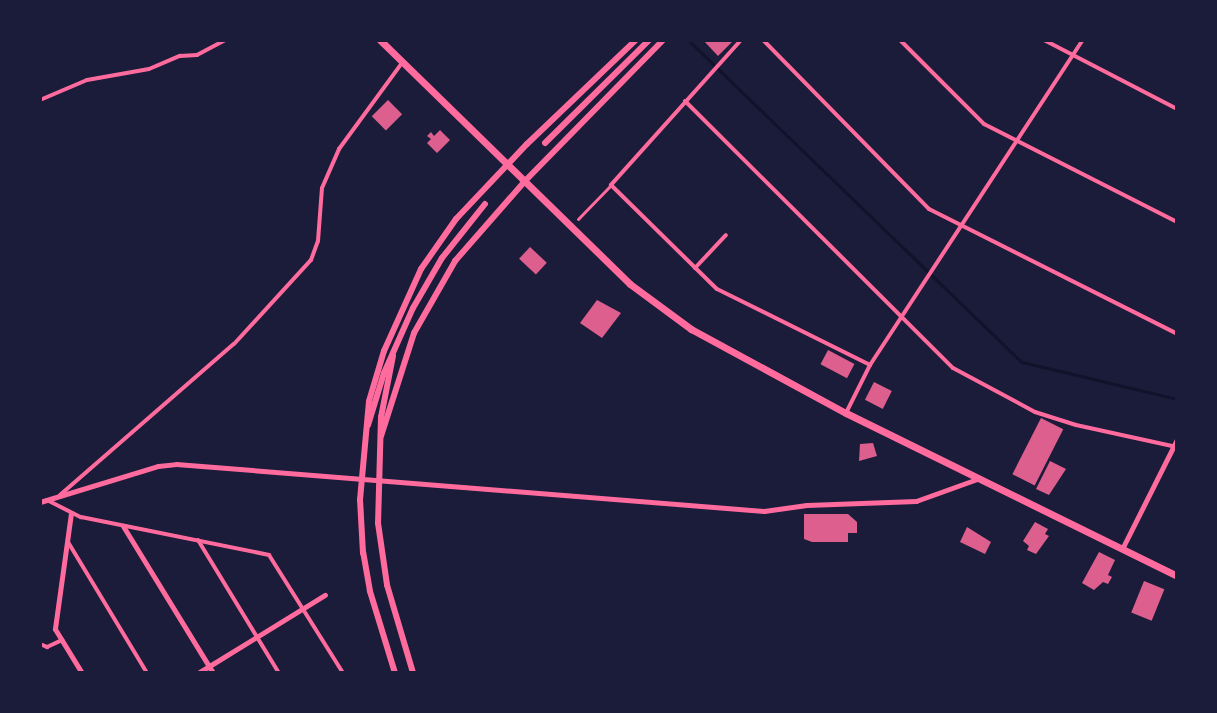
<!DOCTYPE html>
<html>
<head>
<meta charset="utf-8">
<style>
  body { margin:0 }
  #map { position:relative; width:1217px; height:713px; overflow:hidden; background:#1b1b3a; font-family:"Source Serif 4",serif }
  div>[style] { position:absolute }
  .stream>* { height:3px; margin:-1.5px; padding:0 1.5px; transform-origin:1.5px; border-radius:1.5px; background:#12122b }
  .building>* { inset:0; background:#dd5f8e; transform-origin:0 0 }
  .pedestrian>* { height:3px; margin:-1.5px; padding:0 1.5px; transform-origin:1.5px; border-radius:1.5px; background:#ff6b9d }
  .minor>* { height:4px; margin:-2px; padding:0 2px; transform-origin:2px; border-radius:2px; background:#ff6b9d }
  .tertiary>* { height:5px; margin:-2.5px; padding:0 2.5px; transform-origin:2.5px; border-radius:2.5px; background:#ff6b9d }
  .secondary>* { height:6px; margin:-3px; padding:0 3px; transform-origin:3px; border-radius:3px; background:#ff6b9d }
  .trunk>* { height:7px; margin:-3.5px; padding:0 3.5px; transform-origin:3.5px; border-radius:3.5px; background:#ff6b9d }
  span { translate:-50% -50%; white-space:nowrap; text-align:center; line-height:1.15; -webkit-text-stroke:7px #1b1b3a; paint-order:stroke }
  .frame { position:absolute; inset:0; border:42px solid #1b1b3a; pointer-events:none }
</style>
</head>
<body>
<div id="map">
  <div class="stream">
    <div style="left:688px;top:40px;width:464px;rotate:44deg"></div>
    <div style="left:1022px;top:362px;width:159px;rotate:13.4deg"></div>
  </div>
  <div class="building">
    <div style="clip-path:polygon(703px 40px,734px 40px,718px 56px)"></div>
    <div style="left:388px;top:100px;width:20px;height:23px;rotate:45deg"></div>
    <div style="clip-path:polygon(440px 130px,450px 140px,437px 153px,427px 143px,431px 139px,427px 136px,431px 132px,434px 136px)"></div>
    <div style="left:530px;top:247px;width:23px;height:16px;rotate:43deg"></div>
    <div style="clip-path:polygon(597px 300px,621px 313px,602px 338px,580px 323px)"></div>
    <div style="left:828px;top:350px;width:30px;height:16px;rotate:28deg"></div>
    <div style="left:874px;top:382px;width:20px;height:20px;rotate:27deg"></div>
    <div style="left:1041px;top:418px;width:25px;height:63px;rotate:27deg"></div>
    <div style="clip-path:polygon(873px 443px,877px 456px,859px 461px,860px 444px)"></div>
    <div style="clip-path:polygon(1050px 461px,1066px 469px,1049px 495px,1036px 489px)"></div>
    <div style="clip-path:polygon(804px 514px,848px 514px,857px 522px,857px 533px,848px 533px,848px 542px,812px 542px,804px 539px)"></div>
    <div style="clip-path:polygon(1035px 522px,1048px 529px,1045px 534px,1049px 536px,1036px 554px,1027px 550px,1029px 546px,1023px 541px)"></div>
    <div style="clip-path:polygon(967px 527px,991px 542px,985px 554px,960px 542px)"></div>
    <div style="clip-path:polygon(1099px 552px,1115px 560px,1108px 575px,1112px 577px,1108px 584px,1103px 582px,1094px 590px,1082px 583px)"></div>
    <div style="left:1144px;top:581px;width:22px;height:34px;rotate:22deg"></div>
  </div>
  <div class="pedestrian">
    <div style="left:578px;top:219px;width:47px;rotate:-45.9deg"></div>
  </div>
  <div class="minor">
    <div style="left:741px;top:40px;width:195px;rotate:131.9deg"></div>
    <div style="left:611px;top:185px;width:148px;rotate:44.5deg"></div>
    <div style="left:717px;top:289px;width:171px;rotate:26.4deg"></div>
    <div style="left:763px;top:40px;width:237px;rotate:45.5deg"></div>
    <div style="left:929px;top:209px;width:278px;rotate:26.7deg"></div>
    <div style="left:900px;top:40px;width:119px;rotate:45deg"></div>
    <div style="left:984px;top:124px;width:216px;rotate:26.9deg"></div>
    <div style="left:1044px;top:40px;width:150px;rotate:27.4deg"></div>
    <div style="left:40px;top:100px;width:51px;rotate:-23.1deg"></div>
    <div style="left:87px;top:80px;width:63px;rotate:-10.1deg"></div>
    <div style="left:149px;top:69px;width:34px;rotate:-23deg"></div>
    <div style="left:180px;top:56px;width:17px;rotate:-3deg"></div>
    <div style="left:197px;top:55px;width:32px;rotate:-28deg"></div>
    <div style="left:685px;top:101px;width:378px;rotate:44.9deg"></div>
    <div style="left:953px;top:368px;width:93px;rotate:28.2deg"></div>
    <div style="left:1035px;top:412px;width:43px;rotate:17.6deg"></div>
    <div style="left:1076px;top:425px;width:103px;rotate:12.3deg"></div>
    <div style="left:695px;top:268px;width:45px;rotate:-46.8deg"></div>
    <div style="left:846px;top:413px;width:54px;rotate:-63.4deg"></div>
    <div style="left:870px;top:365px;width:389px;rotate:-56.8deg"></div>
    <div style="left:60px;top:495px;width:230px;rotate:-41deg"></div>
    <div style="left:234px;top:344px;width:114px;rotate:-47.5deg"></div>
    <div style="left:311px;top:260px;width:20px;rotate:-70deg"></div>
    <div style="left:318px;top:241px;width:53px;rotate:-85.7deg"></div>
    <div style="left:322px;top:188px;width:43px;rotate:-66.4deg"></div>
    <div style="left:339px;top:149px;width:107px;rotate:-53.8deg"></div>
    <div style="left:47px;top:500px;width:38px;rotate:27deg"></div>
    <div style="left:81px;top:517px;width:192px;rotate:11.4deg"></div>
    <div style="left:269px;top:555px;width:139px;rotate:57.9deg"></div>
    <div style="left:198px;top:540px;width:156px;rotate:58.7deg"></div>
    <div style="left:68px;top:542px;width:153px;rotate:58.9deg"></div>
    <div style="left:40px;top:644px;width:8px;rotate:23deg"></div>
    <div style="left:47px;top:647px;width:17px;rotate:-25deg"></div>
  </div>
  <div class="tertiary">
    <div style="left:40px;top:502px;width:123px;rotate:-17deg"></div>
    <div style="left:158px;top:466px;width:18px;rotate:-6deg"></div>
    <div style="left:176px;top:464px;width:590px;rotate:4.57deg"></div>
    <div style="left:764px;top:511px;width:43px;rotate:-7.9deg"></div>
    <div style="left:807px;top:505px;width:109px;rotate:-2.1deg"></div>
    <div style="left:916px;top:501px;width:65px;rotate:-19.8deg"></div>
    <div style="left:71px;top:513px;width:117px;rotate:97.9deg"></div>
    <div style="left:55px;top:629px;width:52px;rotate:58.5deg"></div>
    <div style="left:123px;top:526px;width:172px;rotate:58.5deg"></div>
    <div style="left:1122px;top:549px;width:123px;rotate:-63.4deg"></div>
    <div style="left:198px;top:673px;width:149px;rotate:-31.6deg"></div>
  </div>
  <div class="secondary">
    <div style="left:545px;top:143px;width:146px;rotate:-44.7deg"></div>
    <div style="left:393px;top:356px;width:62px;rotate:101.1deg"></div>
    <div style="left:381px;top:417px;width:106px;rotate:91.6deg"></div>
    <div style="left:378px;top:523px;width:63px;rotate:81.7deg"></div>
    <div style="left:387px;top:585px;width:92px;rotate:73.5deg"></div>
    <div style="left:368px;top:425px;width:54px;rotate:-72.9deg"></div>
    <div style="left:384px;top:373px;width:71px;rotate:-66deg"></div>
    <div style="left:413px;top:308px;width:58px;rotate:-59.9deg"></div>
    <div style="left:442px;top:258px;width:69px;rotate:-51.5deg"></div>
    <div style="left:381px;top:436px;width:108px;rotate:-72.2deg"></div>
    <div style="left:414px;top:333px;width:83px;rotate:-60.3deg"></div>
    <div style="left:455px;top:261px;width:106px;rotate:-48.8deg"></div>
    <div style="left:525px;top:181px;width:197px;rotate:-45.6deg"></div>
    <div style="left:395px;top:673px;width:86px;rotate:-107deg"></div>
    <div style="left:370px;top:591px;width:39px;rotate:-100deg"></div>
    <div style="left:363px;top:553px;width:53px;rotate:-93.2deg"></div>
    <div style="left:360px;top:500px;width:99px;rotate:-84.8deg"></div>
    <div style="left:369px;top:401px;width:52px;rotate:-73.3deg"></div>
    <div style="left:384px;top:351px;width:90px;rotate:-65.7deg"></div>
    <div style="left:421px;top:269px;width:61px;rotate:-55deg"></div>
    <div style="left:456px;top:219px;width:103px;rotate:-46.6deg"></div>
    <div style="left:527px;top:144px;width:151px;rotate:-43.7deg"></div>
  </div>
  <div class="trunk">
    <div style="left:380px;top:40px;width:349px;rotate:44.3deg"></div>
    <div style="left:630px;top:284px;width:76px;rotate:36.4deg"></div>
    <div style="left:691px;top:329px;width:176px;rotate:28.5deg"></div>
    <div style="left:846px;top:413px;width:369px;rotate:26.2deg"></div>
  </div>
  <div class="frame"></div>
</div>
</body>
</html>
